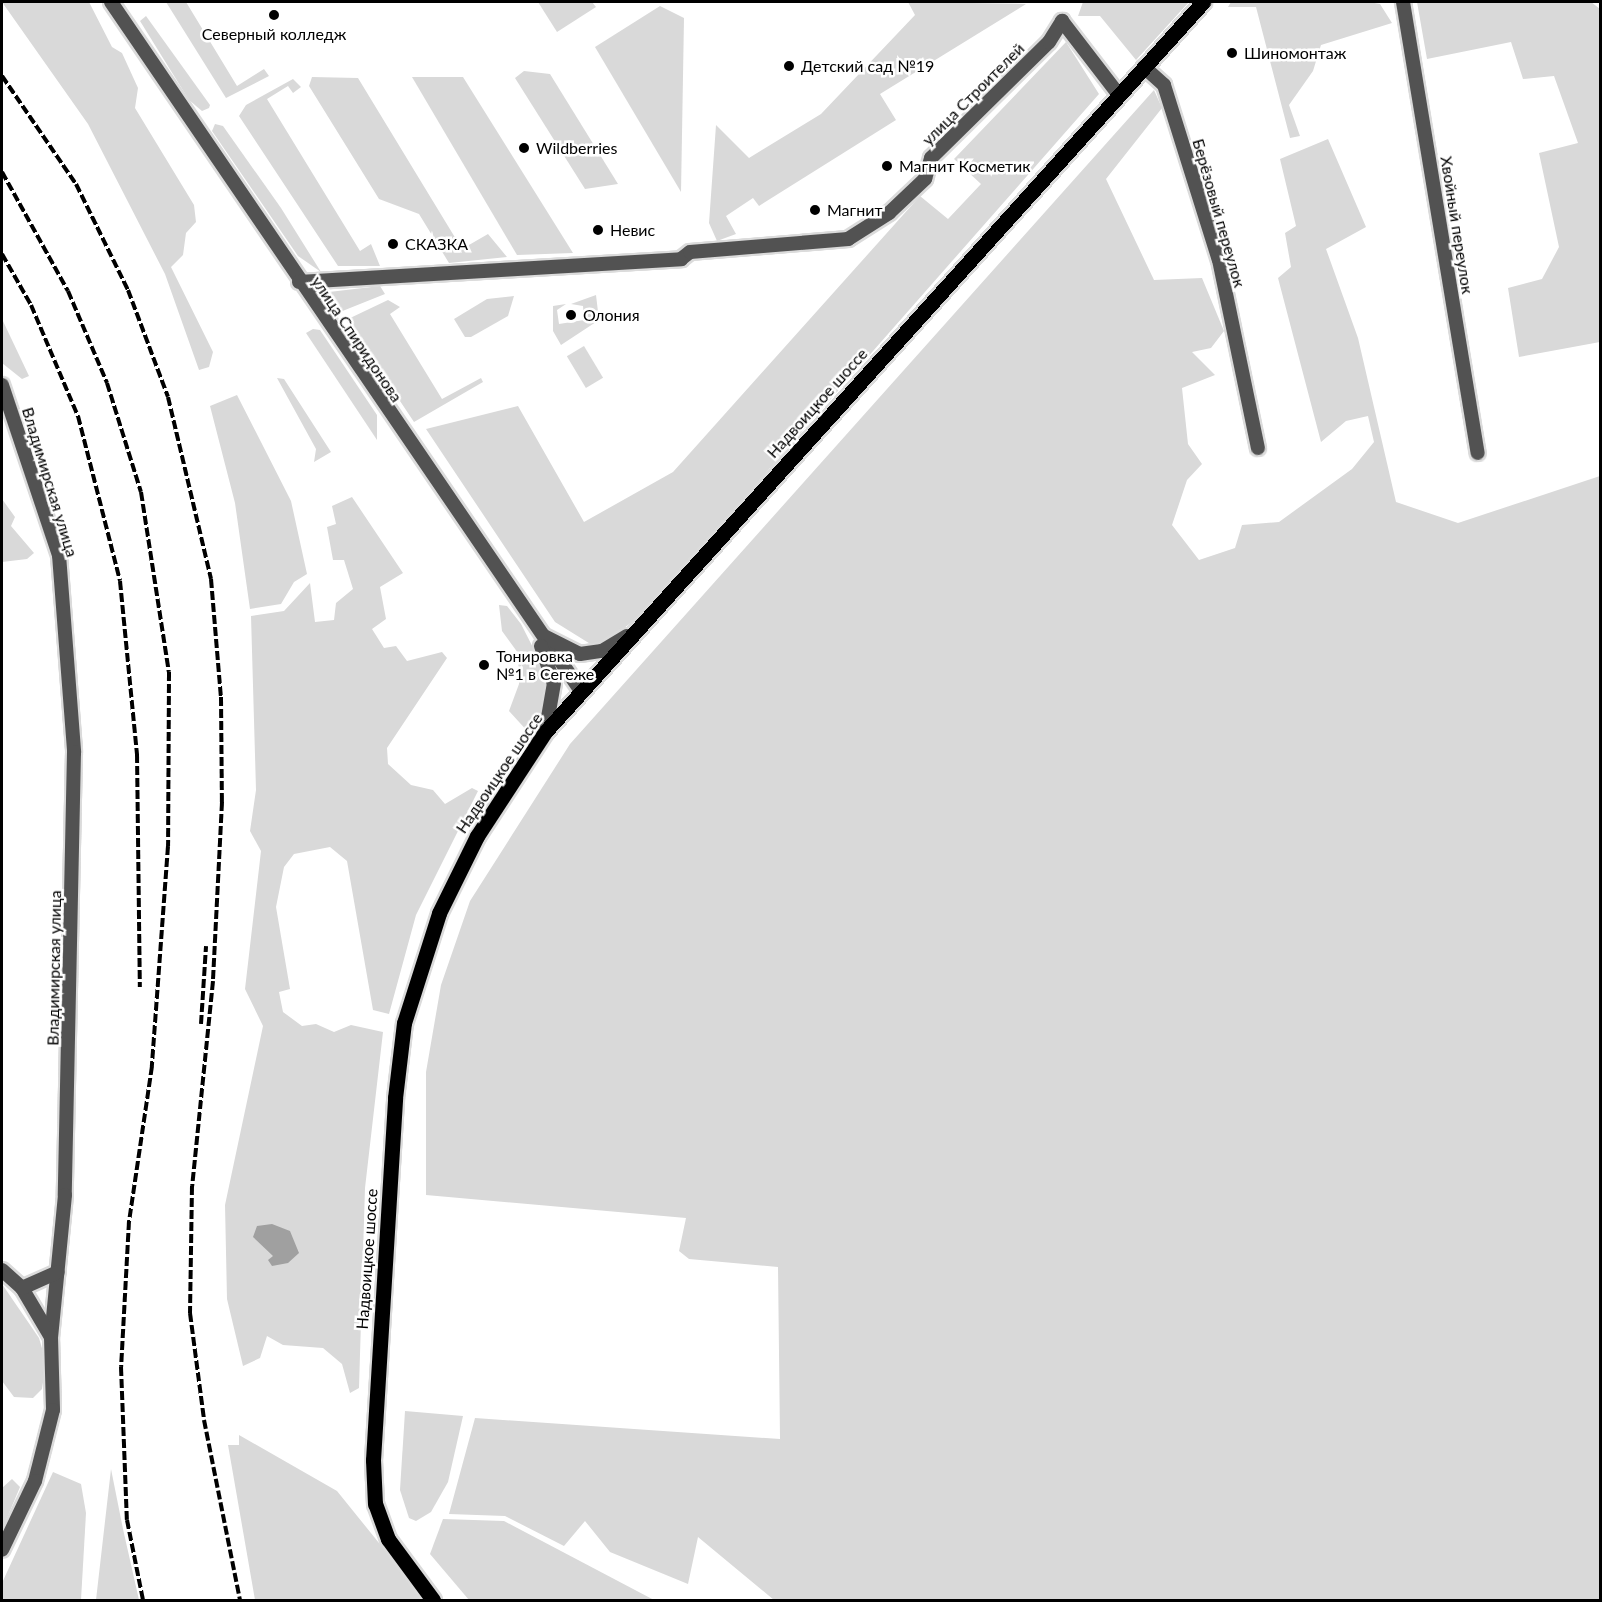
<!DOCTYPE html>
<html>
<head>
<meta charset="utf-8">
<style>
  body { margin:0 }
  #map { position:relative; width:1602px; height:1602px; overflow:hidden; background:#fff; font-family:Lato,sans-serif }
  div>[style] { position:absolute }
  .green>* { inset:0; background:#d9d9d9; transform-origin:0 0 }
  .water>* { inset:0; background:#a0a0a0 }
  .roads { filter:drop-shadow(2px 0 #dbdbdb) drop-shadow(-2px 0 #dbdbdb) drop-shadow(0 2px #dbdbdb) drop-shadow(0 -2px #dbdbdb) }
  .minor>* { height:14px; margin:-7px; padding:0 7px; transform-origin:7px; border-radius:7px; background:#525252 }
  .major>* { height:15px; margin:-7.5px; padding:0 7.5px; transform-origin:7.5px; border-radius:7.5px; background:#000 }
  .rail>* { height:4px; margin-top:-2px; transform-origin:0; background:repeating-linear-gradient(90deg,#000 0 9px,transparent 0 12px) }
  .dots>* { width:16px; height:16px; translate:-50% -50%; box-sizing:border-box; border:3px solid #fff; border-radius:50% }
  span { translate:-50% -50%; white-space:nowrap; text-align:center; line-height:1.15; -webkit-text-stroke:5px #fff; paint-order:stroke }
  .poi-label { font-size:16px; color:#000 }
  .left { translate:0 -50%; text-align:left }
  .street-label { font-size:16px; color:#000 }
  .frame { position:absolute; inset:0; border:3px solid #000; pointer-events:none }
</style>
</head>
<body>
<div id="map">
  <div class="green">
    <div style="clip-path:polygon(2px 2px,89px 2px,112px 47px,122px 53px,138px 88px,135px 108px,194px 205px,196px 222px,186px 233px,183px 255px,171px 267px,213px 352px,209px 367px,199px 370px,165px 274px,88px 124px)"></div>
    <div style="clip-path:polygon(166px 2px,186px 2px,237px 86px,264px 69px,269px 76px,226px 98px)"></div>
    <div style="clip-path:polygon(538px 2px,592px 2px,596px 7px,557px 32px)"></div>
    <div style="clip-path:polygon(908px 2px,1026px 4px,880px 94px,896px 120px,759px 206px,753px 198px,726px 216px,736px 234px,717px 241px,709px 223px,716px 125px,749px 158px,821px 114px,915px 15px)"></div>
    <div style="clip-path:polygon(1083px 2px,1189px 2px,1136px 60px,1100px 16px,1078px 16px)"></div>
    <div style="clip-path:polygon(1231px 2px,1369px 2px,1380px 4px,1392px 23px,1321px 45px,1313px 71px,1289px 105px,1300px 136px,1290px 138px,1256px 7px,1228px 7px)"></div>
    <div style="clip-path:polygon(1417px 2px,1591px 2px,1600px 9px,1600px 342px,1519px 357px,1508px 288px,1542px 279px,1559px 247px,1539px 153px,1578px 143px,1554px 76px,1523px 79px,1511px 42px,1427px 59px)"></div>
    <div style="clip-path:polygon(660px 6px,684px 18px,681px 192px,595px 47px)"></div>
    <div style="clip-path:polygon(146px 16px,210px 105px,209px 108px,202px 111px,189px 100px,140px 21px)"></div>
    <div style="clip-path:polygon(1066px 42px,1099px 94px,641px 615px,610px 639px,592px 645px,555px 622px,426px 429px,518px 406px,584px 522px,673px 472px,920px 196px,948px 219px,981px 184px,954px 159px)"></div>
    <div style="clip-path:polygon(524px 71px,550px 74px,618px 184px,585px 189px,515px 78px)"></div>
    <div style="clip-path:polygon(312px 77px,358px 78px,462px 249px,488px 234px,507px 257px,449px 263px,419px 214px,379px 199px,309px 86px)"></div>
    <div style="clip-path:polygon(412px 77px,463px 77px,573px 253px,517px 255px)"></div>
    <div style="clip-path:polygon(293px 79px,301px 87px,293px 93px,288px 86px,267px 99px,360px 251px,371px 244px,380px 266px,338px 266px,239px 116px,246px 105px)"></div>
    <div style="clip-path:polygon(1154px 90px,1162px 108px,1106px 179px,1154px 280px,1202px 278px,1224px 331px,1211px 348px,1192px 352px,1215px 375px,1182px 388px,1188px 444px,1202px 464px,1187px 480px,1172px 525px,1199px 560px,1235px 548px,1242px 525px,1279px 522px,1352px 469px,1374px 442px,1368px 416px,1346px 421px,1321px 442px,1278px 278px,1291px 267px,1285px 233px,1296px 226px,1280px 159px,1328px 139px,1366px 227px,1326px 249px,1358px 338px,1396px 502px,1458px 523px,1600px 476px,1600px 1600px,774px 1600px,698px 1537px,688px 1584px,610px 1552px,585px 1521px,564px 1546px,505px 1516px,449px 1514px,475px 1418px,780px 1439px,778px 1267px,689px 1259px,679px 1251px,686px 1218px,426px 1195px,426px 1072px,441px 985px,470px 901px,570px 744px)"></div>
    <div style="clip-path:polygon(215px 124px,223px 126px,281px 208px,321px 272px,298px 256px,212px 131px)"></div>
    <div style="clip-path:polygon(380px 286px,385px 294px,340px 312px,329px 292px)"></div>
    <div style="clip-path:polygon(596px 295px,599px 320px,561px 345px,553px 331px,553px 306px,566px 304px,557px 310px,559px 324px,584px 320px,583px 306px,571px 304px)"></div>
    <div style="clip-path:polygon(514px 296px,508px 316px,471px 337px,465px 337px,454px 319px,487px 299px)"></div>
    <div style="clip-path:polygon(388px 300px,400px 307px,390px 314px,442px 399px,481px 378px,483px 382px,414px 422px,346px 320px)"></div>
    <div style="clip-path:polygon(2px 319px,29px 376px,22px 379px,2px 363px)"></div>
    <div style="clip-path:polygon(313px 329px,320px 330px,377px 415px,377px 440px,306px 333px)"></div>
    <div style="left:584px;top:346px;width:37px;height:20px;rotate:59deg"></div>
    <div style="clip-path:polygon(277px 378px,284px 379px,331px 452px,314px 462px,316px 449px)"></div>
    <div style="clip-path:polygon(237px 395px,291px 501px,307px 574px,294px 582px,281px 604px,250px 609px,235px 503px,210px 406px)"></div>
    <div style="clip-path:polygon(352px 497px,403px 573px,380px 587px,386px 619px,372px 629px,384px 648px,396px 646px,407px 661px,442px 652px,447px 658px,387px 748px,388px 764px,411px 785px,433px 790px,445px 804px,472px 788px,478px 791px,416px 915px,389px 1014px,373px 1010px,347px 861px,330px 847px,294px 854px,284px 867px,276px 907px,290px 989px,279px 992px,283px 1012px,302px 1026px,316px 1024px,334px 1032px,351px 1025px,383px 1032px,365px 1188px,359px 1388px,350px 1393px,342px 1364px,323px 1348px,283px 1345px,267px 1336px,260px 1358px,243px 1366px,227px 1299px,225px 1205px,263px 1026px,245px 989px,261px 851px,250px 831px,256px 790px,251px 616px,284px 611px,310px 583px,315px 622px,334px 620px,336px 603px,353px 589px,344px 560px,333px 560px,327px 527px,336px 524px,332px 506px)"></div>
    <div style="clip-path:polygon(2px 499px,15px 517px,11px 526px,34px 553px,27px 559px,2px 562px)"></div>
    <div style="clip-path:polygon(499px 605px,507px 606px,521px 624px,548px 677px,546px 717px,530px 734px,509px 711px,519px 684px,518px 653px,502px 631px)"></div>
    <div style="clip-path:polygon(2px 1284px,39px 1338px,46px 1362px,42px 1389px,33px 1398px,14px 1397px,2px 1381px)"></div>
    <div style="clip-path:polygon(405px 1411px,463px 1416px,448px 1482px,431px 1512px,416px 1521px,409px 1518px,400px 1490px)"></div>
    <div style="clip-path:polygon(239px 1435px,337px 1491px,425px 1600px,255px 1600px,228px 1445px,239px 1445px)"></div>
    <div style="clip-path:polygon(111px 1469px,123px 1529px,139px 1600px,96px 1600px)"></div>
    <div style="clip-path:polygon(53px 1472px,81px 1484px,86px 1513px,81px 1600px,2px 1600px,2px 1583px)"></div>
    <div style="clip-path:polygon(12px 1479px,20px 1487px,2px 1530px,2px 1488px)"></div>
    <div style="clip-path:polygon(443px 1519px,504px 1521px,654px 1600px,469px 1600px,430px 1554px)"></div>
  </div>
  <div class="water">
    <div style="clip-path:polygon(272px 1224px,290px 1231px,299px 1253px,288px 1263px,272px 1266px,268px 1260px,273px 1256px,253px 1237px,257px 1226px)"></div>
  </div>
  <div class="roads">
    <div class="minor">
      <div style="left:111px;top:2px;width:834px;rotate:55.7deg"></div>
      <div style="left:1403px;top:2px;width:457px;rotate:80.6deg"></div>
      <div style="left:1144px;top:67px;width:27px;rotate:42deg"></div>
      <div style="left:1164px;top:85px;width:183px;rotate:72.6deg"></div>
      <div style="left:1219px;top:260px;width:192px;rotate:78.3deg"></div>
      <div style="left:299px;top:282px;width:383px;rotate:-3.4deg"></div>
      <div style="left:681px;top:259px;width:11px;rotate:-38deg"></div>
      <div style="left:690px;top:252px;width:159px;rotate:-4.7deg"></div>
      <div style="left:848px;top:239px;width:49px;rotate:-32.4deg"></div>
      <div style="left:889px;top:213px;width:50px;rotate:-43.4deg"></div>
      <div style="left:925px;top:179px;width:22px;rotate:-74deg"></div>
      <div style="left:931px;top:158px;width:165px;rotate:-44.5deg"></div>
      <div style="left:1049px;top:42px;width:25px;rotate:-58deg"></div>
      <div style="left:1062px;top:21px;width:93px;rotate:52.4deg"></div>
      <div style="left:2px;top:385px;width:179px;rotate:71.5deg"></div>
      <div style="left:59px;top:555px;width:198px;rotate:85.6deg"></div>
      <div style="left:74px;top:752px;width:443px;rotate:91.2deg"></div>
      <div style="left:65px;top:1195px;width:143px;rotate:95.6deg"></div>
      <div style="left:51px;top:1337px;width:73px;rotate:88.4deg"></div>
      <div style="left:53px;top:1410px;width:73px;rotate:104.2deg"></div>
      <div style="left:35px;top:1481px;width:76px;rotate:115.6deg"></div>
      <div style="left:544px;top:636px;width:40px;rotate:26.6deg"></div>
      <div style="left:580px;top:654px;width:22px;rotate:-8deg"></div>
      <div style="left:602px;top:651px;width:29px;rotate:-31deg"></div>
      <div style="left:541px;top:646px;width:39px;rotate:71deg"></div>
      <div style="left:554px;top:683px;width:47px;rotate:99.9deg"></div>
      <div style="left:2px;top:1270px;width:27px;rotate:42deg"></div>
      <div style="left:22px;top:1288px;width:57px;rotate:59.4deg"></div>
      <div style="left:22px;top:1288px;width:39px;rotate:-24deg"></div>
    </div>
    <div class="major">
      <div style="left:433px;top:1600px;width:76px;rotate:-126.4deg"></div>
      <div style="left:388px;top:1539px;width:37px;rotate:-110deg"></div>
      <div style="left:375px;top:1504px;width:44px;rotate:-92.6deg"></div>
      <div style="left:373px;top:1460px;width:363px;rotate:-86.5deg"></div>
      <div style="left:395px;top:1098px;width:76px;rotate:-83.2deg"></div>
      <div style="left:404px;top:1023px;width:115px;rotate:-72.3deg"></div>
      <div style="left:439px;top:913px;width:86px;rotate:-63.7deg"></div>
      <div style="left:477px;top:836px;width:124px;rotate:-56.8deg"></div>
      <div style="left:545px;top:732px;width:983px;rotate:-47.97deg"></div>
    </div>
  </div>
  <div class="rail">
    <div style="left:2px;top:76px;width:131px;rotate:55.6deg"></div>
    <div style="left:76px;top:184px;width:118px;rotate:63.9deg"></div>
    <div style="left:128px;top:290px;width:114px;rotate:69.5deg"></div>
    <div style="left:168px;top:397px;width:187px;rotate:76.7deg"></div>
    <div style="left:211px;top:579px;width:118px;rotate:85.2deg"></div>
    <div style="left:221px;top:697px;width:105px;rotate:89.5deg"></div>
    <div style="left:222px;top:802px;width:179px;rotate:92.9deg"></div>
    <div style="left:213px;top:981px;width:206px;rotate:95.8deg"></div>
    <div style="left:192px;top:1186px;width:127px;rotate:90.9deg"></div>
    <div style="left:190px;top:1313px;width:108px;rotate:82.5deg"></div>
    <div style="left:204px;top:1420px;width:184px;rotate:78.7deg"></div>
    <div style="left:2px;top:172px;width:136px;rotate:61deg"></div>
    <div style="left:68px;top:291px;width:100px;rotate:67deg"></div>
    <div style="left:107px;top:383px;width:114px;rotate:72.7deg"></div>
    <div style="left:141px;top:492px;width:182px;rotate:81.2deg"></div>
    <div style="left:169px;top:672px;width:174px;rotate:90.3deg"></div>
    <div style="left:168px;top:846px;width:221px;rotate:94.2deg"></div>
    <div style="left:152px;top:1066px;width:157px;rotate:98.4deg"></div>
    <div style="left:129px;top:1221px;width:146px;rotate:93.1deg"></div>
    <div style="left:121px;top:1367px;width:153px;rotate:87.8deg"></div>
    <div style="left:127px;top:1520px;width:82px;rotate:78.7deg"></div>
    <div style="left:2px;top:254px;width:59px;rotate:60.4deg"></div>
    <div style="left:31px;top:305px;width:121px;rotate:67.1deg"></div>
    <div style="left:78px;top:416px;width:170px;rotate:75.7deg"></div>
    <div style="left:120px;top:581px;width:174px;rotate:84.4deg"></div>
    <div style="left:137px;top:754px;width:233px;rotate:89.3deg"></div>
    <div style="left:201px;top:1024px;width:78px;rotate:-86.3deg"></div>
  </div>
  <div class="dots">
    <div style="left:274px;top:15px;background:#000"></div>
    <div style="left:1232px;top:53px;background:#000"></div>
    <div style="left:789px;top:66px;background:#000"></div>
    <div style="left:524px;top:148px;background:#000"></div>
    <div style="left:887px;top:166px;background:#000"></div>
    <div style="left:815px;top:210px;background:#000"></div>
    <div style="left:598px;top:230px;background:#000"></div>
    <div style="left:393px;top:244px;background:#000"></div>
    <div style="left:571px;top:315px;background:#000"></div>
    <div style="left:484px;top:665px;background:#000"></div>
  </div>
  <div class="poi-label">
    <span style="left:274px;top:34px">Северный колледж</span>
    <span class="left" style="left:1244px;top:53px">Шиномонтаж</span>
    <span class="left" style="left:801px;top:66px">Детский сад №19</span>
    <span class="left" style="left:536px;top:148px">Wildberries</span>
    <span class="left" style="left:899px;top:166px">Магнит Косметик</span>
    <span class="left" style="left:827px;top:210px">Магнит</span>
    <span class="left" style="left:610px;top:230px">Невис</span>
    <span class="left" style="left:405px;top:244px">СКАЗКА</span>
    <span class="left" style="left:583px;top:315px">Олония</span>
    <span class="left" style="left:496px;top:665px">Тонировка<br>№1 в Сегеже</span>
  </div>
  <div class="street-label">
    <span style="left:973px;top:94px;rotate:-45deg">улица Строителей</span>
    <span style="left:1219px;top:213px;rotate:74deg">Берёзовый переулок</span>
    <span style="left:1457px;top:225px;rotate:81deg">Хвойный переулок</span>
    <span style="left:357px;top:339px;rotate:56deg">улица Спиридонова</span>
    <span style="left:817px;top:403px;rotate:-48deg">Надвоицкое шоссе</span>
    <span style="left:50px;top:482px;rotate:73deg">Владимирская улица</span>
    <span style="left:499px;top:773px;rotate:-56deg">Надвоицкое шоссе</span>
    <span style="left:54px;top:968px;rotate:-89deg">Владимирская улица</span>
    <span style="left:367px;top:1259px;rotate:-86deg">Надвоицкое шоссе</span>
  </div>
  <div class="frame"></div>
</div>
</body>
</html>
